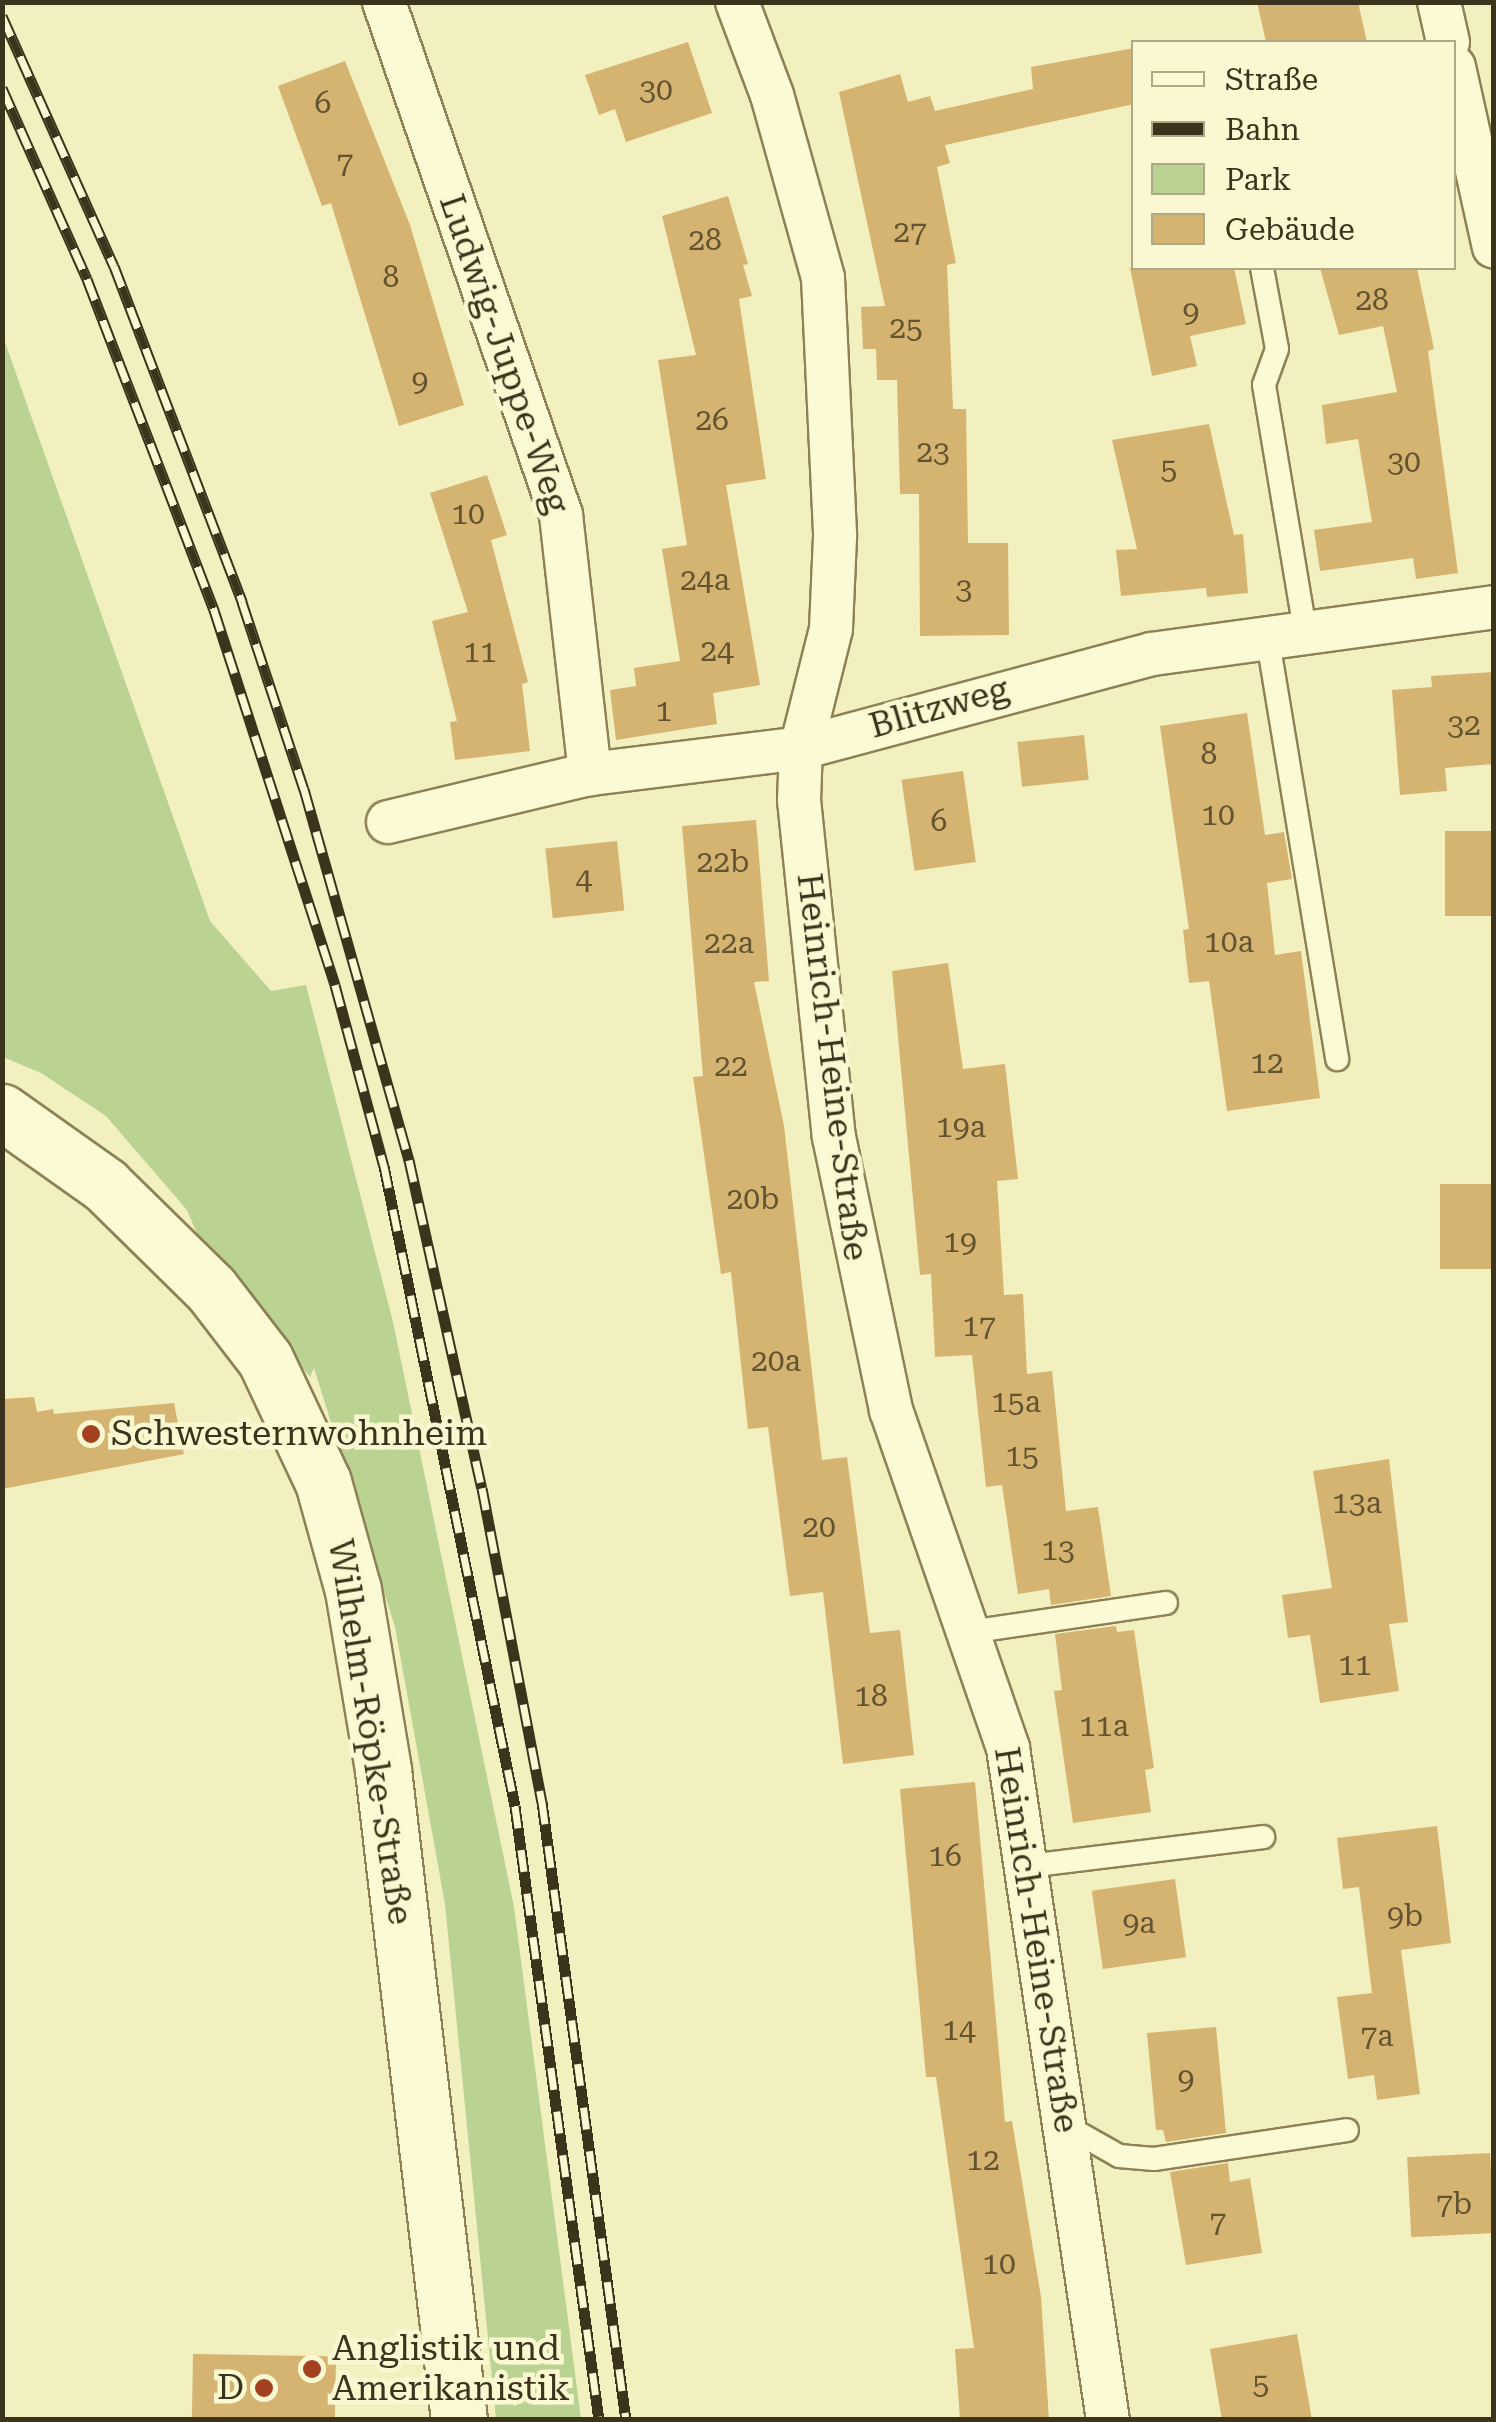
<!DOCTYPE html>
<html>
<head>
<meta charset="utf-8">
<style>
  body { margin:0 }
  #map { position:relative; width:1496px; height:2422px; overflow:hidden; background:#f2f0bf; font-family:"Roboto Serif",serif }
  div>[style] { position:absolute }
  .green>* { inset:0; background:#bad292 }
  .building>* { inset:0; background:#d5b471; transform-origin:0 0 }
  .roads { filter:drop-shadow(2px 0 #8d8155) drop-shadow(-2px 0 #8d8155) drop-shadow(0 2px #8d8155) drop-shadow(0 -2px #8d8155) }
  .service>* { height:22px; margin:-11px; padding:0 11px; transform-origin:11px; border-radius:11px; background:#fcfad4 }
  .minor>* { height:42px; margin:-21px; padding:0 21px; transform-origin:21px; border-radius:21px; background:#fcfad4 }
  .secondary>* { height:55px; margin:-27.5px; padding:0 27.5px; transform-origin:27.5px; border-radius:27.5px; background:#fcfad4 }
  .rail>* { height:11px; margin-top:-5.5px; transform-origin:0; background:repeating-linear-gradient(90deg,#f9f8d0 0 22px,#3b331c 0 44px); box-sizing:border-box; border-block:2px solid #3b331c }
  .dots>* { width:28px; height:28px; translate:-50% -50%; box-sizing:border-box; border:5px solid #f9f8d0; border-radius:50% }
  span { translate:-50% -50%; white-space:nowrap; text-align:center; line-height:1.15; -webkit-text-stroke:9px #f9f8d0; paint-order:stroke }
  .number-label { font-size:30px; color:#625331 }
  .number-label span { -webkit-text-stroke-width:0 }
  .street-label { font-size:35px; color:#3b331c }
  .poi-label { font-size:35px; color:#3b331c }
  .left { translate:0 -50%; text-align:left }
  .right { translate:-100% -50%; text-align:right }
  .frame { position:absolute; inset:0; border:5px solid #3b331c; pointer-events:none }
  .legend { position:absolute; left:1131px; top:40px; width:325px; height:230px; box-sizing:border-box; background:#f9f8d0; border:2px solid #ada988; margin:0; padding:12px 18px; list-style:none; font-size:30px; color:#3b331c }
  .legend li { display:flex; align-items:center; gap:20px; height:50px }
  .legend b { width:50px; border:2px solid #ada988 }
</style>
</head>
<body>
<div id="map">
  <div class="green">
    <div style="clip-path:polygon(2px 334px,210px 921px,271px 991px,306px 985px,393px 1322px,514px 1907px,581px 2419px,496px 2419px,445px 1904px,395px 1627px,314px 1368px,310px 1377px,201px 1243px,187px 1210px,106px 1116px,41px 1073px,3px 1057px)"></div>
  </div>
  <div class="building">
    <div style="clip-path:polygon(1257px 2px,1358px 2px,1367px 42px,1266px 42px)"></div>
    <div style="clip-path:polygon(688px 42px,712px 113px,626px 142px,615px 109px,599px 115px,585px 75px)"></div>
    <div style="clip-path:polygon(1134px 48px,1134px 104px,945px 145px,950px 163px,937px 167px,956px 263px,947px 265px,953px 409px,966px 409px,968px 543px,1008px 543px,1009px 635px,920px 636px,919px 494px,900px 494px,897px 380px,877px 380px,876px 349px,863px 349px,861px 307px,885px 306px,839px 92px,900px 74px,908px 102px,930px 96px,935px 111px,1033px 89px,1031px 67px)"></div>
    <div style="clip-path:polygon(345px 61px,410px 225px,464px 405px,399px 426px,331px 203px,322px 206px,278px 86px)"></div>
    <div style="clip-path:polygon(728px 196px,748px 264px,743px 265px,752px 296px,739px 299px,766px 479px,726px 485px,760px 685px,713px 693px,717px 724px,616px 740px,610px 690px,636px 686px,634px 668px,680px 661px,662px 549px,687px 545px,658px 360px,696px 355px,662px 216px)"></div>
    <div style="clip-path:polygon(1130px 268px,1234px 268px,1246px 324px,1190px 336px,1197px 366px,1152px 376px)"></div>
    <div style="clip-path:polygon(1320px 268px,1417px 268px,1434px 349px,1428px 351px,1458px 573px,1416px 579px,1413px 558px,1320px 571px,1314px 530px,1372px 522px,1358px 439px,1326px 444px,1322px 405px,1397px 392px,1383px 326px,1339px 335px)"></div>
    <div style="clip-path:polygon(1209px 424px,1234px 535px,1243px 534px,1248px 593px,1207px 597px,1206px 588px,1121px 596px,1116px 550px,1137px 549px,1112px 440px)"></div>
    <div style="clip-path:polygon(487px 475px,507px 535px,491px 540px,528px 682px,522px 684px,530px 751px,455px 760px,450px 722px,457px 721px,432px 621px,468px 612px,430px 493px)"></div>
    <div style="clip-path:polygon(1494px 672px,1494px 764px,1445px 768px,1447px 791px,1400px 795px,1392px 690px,1432px 687px,1431px 676px)"></div>
    <div style="clip-path:polygon(1247px 713px,1265px 835px,1284px 832px,1292px 879px,1267px 883px,1275px 955px,1301px 951px,1320px 1098px,1227px 1111px,1209px 981px,1189px 983px,1183px 930px,1189px 929px,1160px 726px)"></div>
    <div style="left:1084px;top:735px;width:45px;height:67px;rotate:84deg"></div>
    <div style="left:963px;top:771px;width:92px;height:62px;rotate:82deg"></div>
    <div style="clip-path:polygon(756px 820px,769px 981px,754px 982px,784px 1126px,822px 1460px,847px 1457px,870px 1633px,900px 1630px,914px 1755px,843px 1764px,823px 1592px,790px 1596px,768px 1427px,748px 1429px,731px 1272px,721px 1274px,693px 1077px,703px 1076px,682px 826px)"></div>
    <div style="left:1494px;top:831px;width:85px;height:49px;rotate:90deg"></div>
    <div style="left:617px;top:841px;width:70px;height:72px;rotate:84deg"></div>
    <div style="clip-path:polygon(948px 963px,963px 1069px,1005px 1064px,1018px 1179px,997px 1181px,1004px 1295px,1023px 1294px,1027px 1374px,1052px 1371px,1066px 1511px,1098px 1507px,1111px 1596px,1051px 1605px,1049px 1589px,1018px 1594px,1002px 1485px,986px 1487px,972px 1355px,935px 1357px,931px 1274px,920px 1275px,892px 971px)"></div>
    <div style="left:1494px;top:1184px;width:85px;height:54px;rotate:90deg"></div>
    <div style="clip-path:polygon(34px 1397px,37px 1412px,53px 1409px,54px 1414px,174px 1403px,184px 1454px,2px 1489px,2px 1399px)"></div>
    <div style="clip-path:polygon(1389px 1459px,1408px 1622px,1389px 1624px,1399px 1691px,1320px 1703px,1310px 1635px,1288px 1638px,1282px 1595px,1332px 1588px,1313px 1471px)"></div>
    <div style="clip-path:polygon(1116px 1626px,1117px 1632px,1134px 1630px,1154px 1768px,1145px 1770px,1151px 1812px,1073px 1823px,1054px 1691px,1062px 1690px,1055px 1634px)"></div>
    <div style="clip-path:polygon(975px 1782px,1005px 2122px,1012px 2121px,1041px 2297px,1049px 2420px,960px 2420px,955px 2349px,974px 2348px,936px 2077px,926px 2077px,900px 1789px)"></div>
    <div style="clip-path:polygon(1437px 1826px,1451px 1943px,1401px 1950px,1420px 2094px,1377px 2100px,1374px 2075px,1348px 2079px,1337px 1997px,1372px 1993px,1359px 1887px,1343px 1889px,1337px 1838px)"></div>
    <div style="left:1175px;top:1879px;width:79px;height:84px;rotate:82deg"></div>
    <div style="clip-path:polygon(1216px 2027px,1226px 2133px,1166px 2142px,1163px 2130px,1156px 2130px,1147px 2033px)"></div>
    <div style="left:1490px;top:2153px;width:80px;height:83px;rotate:87deg"></div>
    <div style="clip-path:polygon(1228px 2163px,1230px 2182px,1250px 2178px,1262px 2253px,1186px 2265px,1170px 2172px)"></div>
    <div style="clip-path:polygon(1297px 2334px,1312px 2420px,1222px 2420px,1210px 2349px)"></div>
    <div style="left:193px;top:2354px;width:143px;height:66px;rotate:1deg"></div>
  </div>
  <div class="roads">
    <div class="service">
      <div style="left:1262px;top:268px;width:82px;rotate:79.5deg"></div>
      <div style="left:1277px;top:349px;width:38px;rotate:110deg"></div>
      <div style="left:1264px;top:385px;width:249px;rotate:80.5deg"></div>
      <div style="left:1267px;top:635px;width:430px;rotate:80.6deg"></div>
      <div style="left:969px;top:1632px;width:199px;rotate:-8.4deg"></div>
      <div style="left:1028px;top:1866px;width:237px;rotate:-7deg"></div>
      <div style="left:1066px;top:2126px;width:61px;rotate:29.5deg"></div>
      <div style="left:1119px;top:2156px;width:35px;rotate:5deg"></div>
      <div style="left:1154px;top:2159px;width:195px;rotate:-8.5deg"></div>
    </div>
    <div class="minor">
      <div style="left:384px;top:2px;width:543px;rotate:70.96deg"></div>
      <div style="left:561px;top:515px;width:261px;rotate:83.6deg"></div>
      <div style="left:737px;top:2px;width:99px;rotate:69.4deg"></div>
      <div style="left:772px;top:95px;width:190px;rotate:74.4deg"></div>
      <div style="left:823px;top:278px;width:259px;rotate:87.3deg"></div>
      <div style="left:835px;top:537px;width:92px;rotate:92.5deg"></div>
      <div style="left:831px;top:629px;width:123px;rotate:104.1deg"></div>
      <div style="left:801px;top:748px;width:52px;rotate:92.2deg"></div>
      <div style="left:799px;top:800px;width:339px;rotate:84.1deg"></div>
      <div style="left:834px;top:1137px;width:279px;rotate:78.2deg"></div>
      <div style="left:891px;top:1410px;width:358px;rotate:70.9deg"></div>
      <div style="left:1008px;top:1748px;width:679px;rotate:81.54deg"></div>
      <div style="left:1439px;top:2px;width:41px;rotate:77.3deg"></div>
      <div style="left:1454px;top:67px;width:184px;rotate:77.5deg"></div>
      <div style="left:388px;top:822px;width:208px;rotate:-13.4deg"></div>
      <div style="left:590px;top:774px;width:213px;rotate:-7deg"></div>
      <div style="left:801px;top:748px;width:363px;rotate:-15deg"></div>
      <div style="left:1152px;top:654px;width:345px;rotate:-7.8deg"></div>
    </div>
    <div class="secondary">
      <div style="left:2px;top:1112px;width:126px;rotate:35.3deg"></div>
      <div style="left:105px;top:1185px;width:148px;rotate:44.5deg"></div>
      <div style="left:211px;top:1289px;width:88px;rotate:52.4deg"></div>
      <div style="left:265px;top:1359px;width:136px;rotate:64.8deg"></div>
      <div style="left:323px;top:1482px;width:112px;rotate:74.5deg"></div>
      <div style="left:353px;top:1590px;width:182px;rotate:80.5deg"></div>
      <div style="left:383px;top:1770px;width:654px;rotate:83.33deg"></div>
    </div>
  </div>
  <div class="rail">
    <div style="left:2px;top:16px;width:274px;rotate:65.9deg"></div>
    <div style="left:114px;top:266px;width:360px;rotate:69.1deg"></div>
    <div style="left:242px;top:602px;width:197px;rotate:71.7deg"></div>
    <div style="left:304px;top:789px;width:386px;rotate:74.2deg"></div>
    <div style="left:409px;top:1160px;width:336px;rotate:77.5deg"></div>
    <div style="left:482px;top:1488px;width:320px;rotate:79.2deg"></div>
    <div style="left:542px;top:1802px;width:624px;rotate:82.26deg"></div>
    <div style="left:2px;top:88px;width:209px;rotate:66deg"></div>
    <div style="left:87px;top:279px;width:355px;rotate:69deg"></div>
    <div style="left:214px;top:610px;width:394px;rotate:72.1deg"></div>
    <div style="left:335px;top:985px;width:188px;rotate:74.9deg"></div>
    <div style="left:384px;top:1166px;width:653px;rotate:78.43deg"></div>
    <div style="left:515px;top:1806px;width:620px;rotate:82.21deg"></div>
  </div>
  <div class="dots">
    <div style="left:91px;top:1434px;background:#a3401f"></div>
    <div style="left:312px;top:2369px;background:#a3401f"></div>
    <div style="left:264px;top:2388px;background:#a3401f"></div>
  </div>
  <div class="number-label">
    <span style="left:656px;top:90px">30</span>
    <span style="left:323px;top:103px">6</span>
    <span style="left:345px;top:163px">7</span>
    <span style="left:910px;top:232px">27</span>
    <span style="left:705px;top:240px">28</span>
    <span style="left:391px;top:277px">8</span>
    <span style="left:1372px;top:300px">28</span>
    <span style="left:1191px;top:312px">9</span>
    <span style="left:906px;top:328px">25</span>
    <span style="left:420px;top:381px">9</span>
    <span style="left:712px;top:420px">26</span>
    <span style="left:933px;top:452px">23</span>
    <span style="left:1404px;top:462px">30</span>
    <span style="left:1169px;top:469px">5</span>
    <span style="left:468px;top:514px">10</span>
    <span style="left:705px;top:580px">24a</span>
    <span style="left:964px;top:589px">3</span>
    <span style="left:717px;top:651px">24</span>
    <span style="left:480px;top:652px">11</span>
    <span style="left:664px;top:711px">1</span>
    <span style="left:1464px;top:725px">32</span>
    <span style="left:1209px;top:754px">8</span>
    <span style="left:1218px;top:815px">10</span>
    <span style="left:939px;top:821px">6</span>
    <span style="left:723px;top:862px">22b</span>
    <span style="left:584px;top:879px">4</span>
    <span style="left:1229px;top:942px">10a</span>
    <span style="left:729px;top:943px">22a</span>
    <span style="left:1267px;top:1063px">12</span>
    <span style="left:731px;top:1066px">22</span>
    <span style="left:961px;top:1127px">19a</span>
    <span style="left:753px;top:1199px">20b</span>
    <span style="left:960px;top:1242px">19</span>
    <span style="left:979px;top:1326px">17</span>
    <span style="left:776px;top:1361px">20a</span>
    <span style="left:1016px;top:1402px">15a</span>
    <span style="left:1022px;top:1456px">15</span>
    <span style="left:1357px;top:1503px">13a</span>
    <span style="left:819px;top:1527px">20</span>
    <span style="left:1058px;top:1550px">13</span>
    <span style="left:1355px;top:1665px">11</span>
    <span style="left:871px;top:1696px">18</span>
    <span style="left:1104px;top:1726px">11a</span>
    <span style="left:945px;top:1856px">16</span>
    <span style="left:1405px;top:1916px">9b</span>
    <span style="left:1139px;top:1923px">9a</span>
    <span style="left:959px;top:2030px">14</span>
    <span style="left:1377px;top:2036px">7a</span>
    <span style="left:1186px;top:2079px">9</span>
    <span style="left:983px;top:2160px">12</span>
    <span style="left:1454px;top:2204px">7b</span>
    <span style="left:1218px;top:2222px">7</span>
    <span style="left:999px;top:2264px">10</span>
    <span style="left:1261px;top:2384px">5</span>
  </div>
  <div class="street-label">
    <span style="left:504px;top:354px;rotate:71deg">Ludwig-Juppe-Weg</span>
    <span style="left:939px;top:708px;rotate:-16deg">Blitzweg</span>
    <span style="left:832px;top:1067px;rotate:83deg">Heinrich-Heine-Straße</span>
    <span style="left:370px;top:1732px;rotate:81deg">Wilhelm-Röpke-Straße</span>
    <span style="left:1036px;top:1940px;rotate:81deg">Heinrich-Heine-Straße</span>
  </div>
  <div class="poi-label">
    <span class="left" style="left:111px;top:1434px">Schwesternwohnheim</span>
    <span class="left" style="left:332px;top:2369px">Anglistik und<br>Amerikanistik</span>
    <span class="right" style="left:244px;top:2388px">D</span>
  </div>
  <div class="frame"></div>
  <ul class="legend">
  <li><b style="height:12px;background:#fcfad4"></b>Straße</li>
  <li><b style="height:12px;background:#3b331c"></b>Bahn</li>
  <li><b style="height:28px;background:#bad292"></b>Park</li>
  <li><b style="height:28px;background:#d5b471"></b>Gebäude</li>
  </ul>
</div>
</body>
</html>
